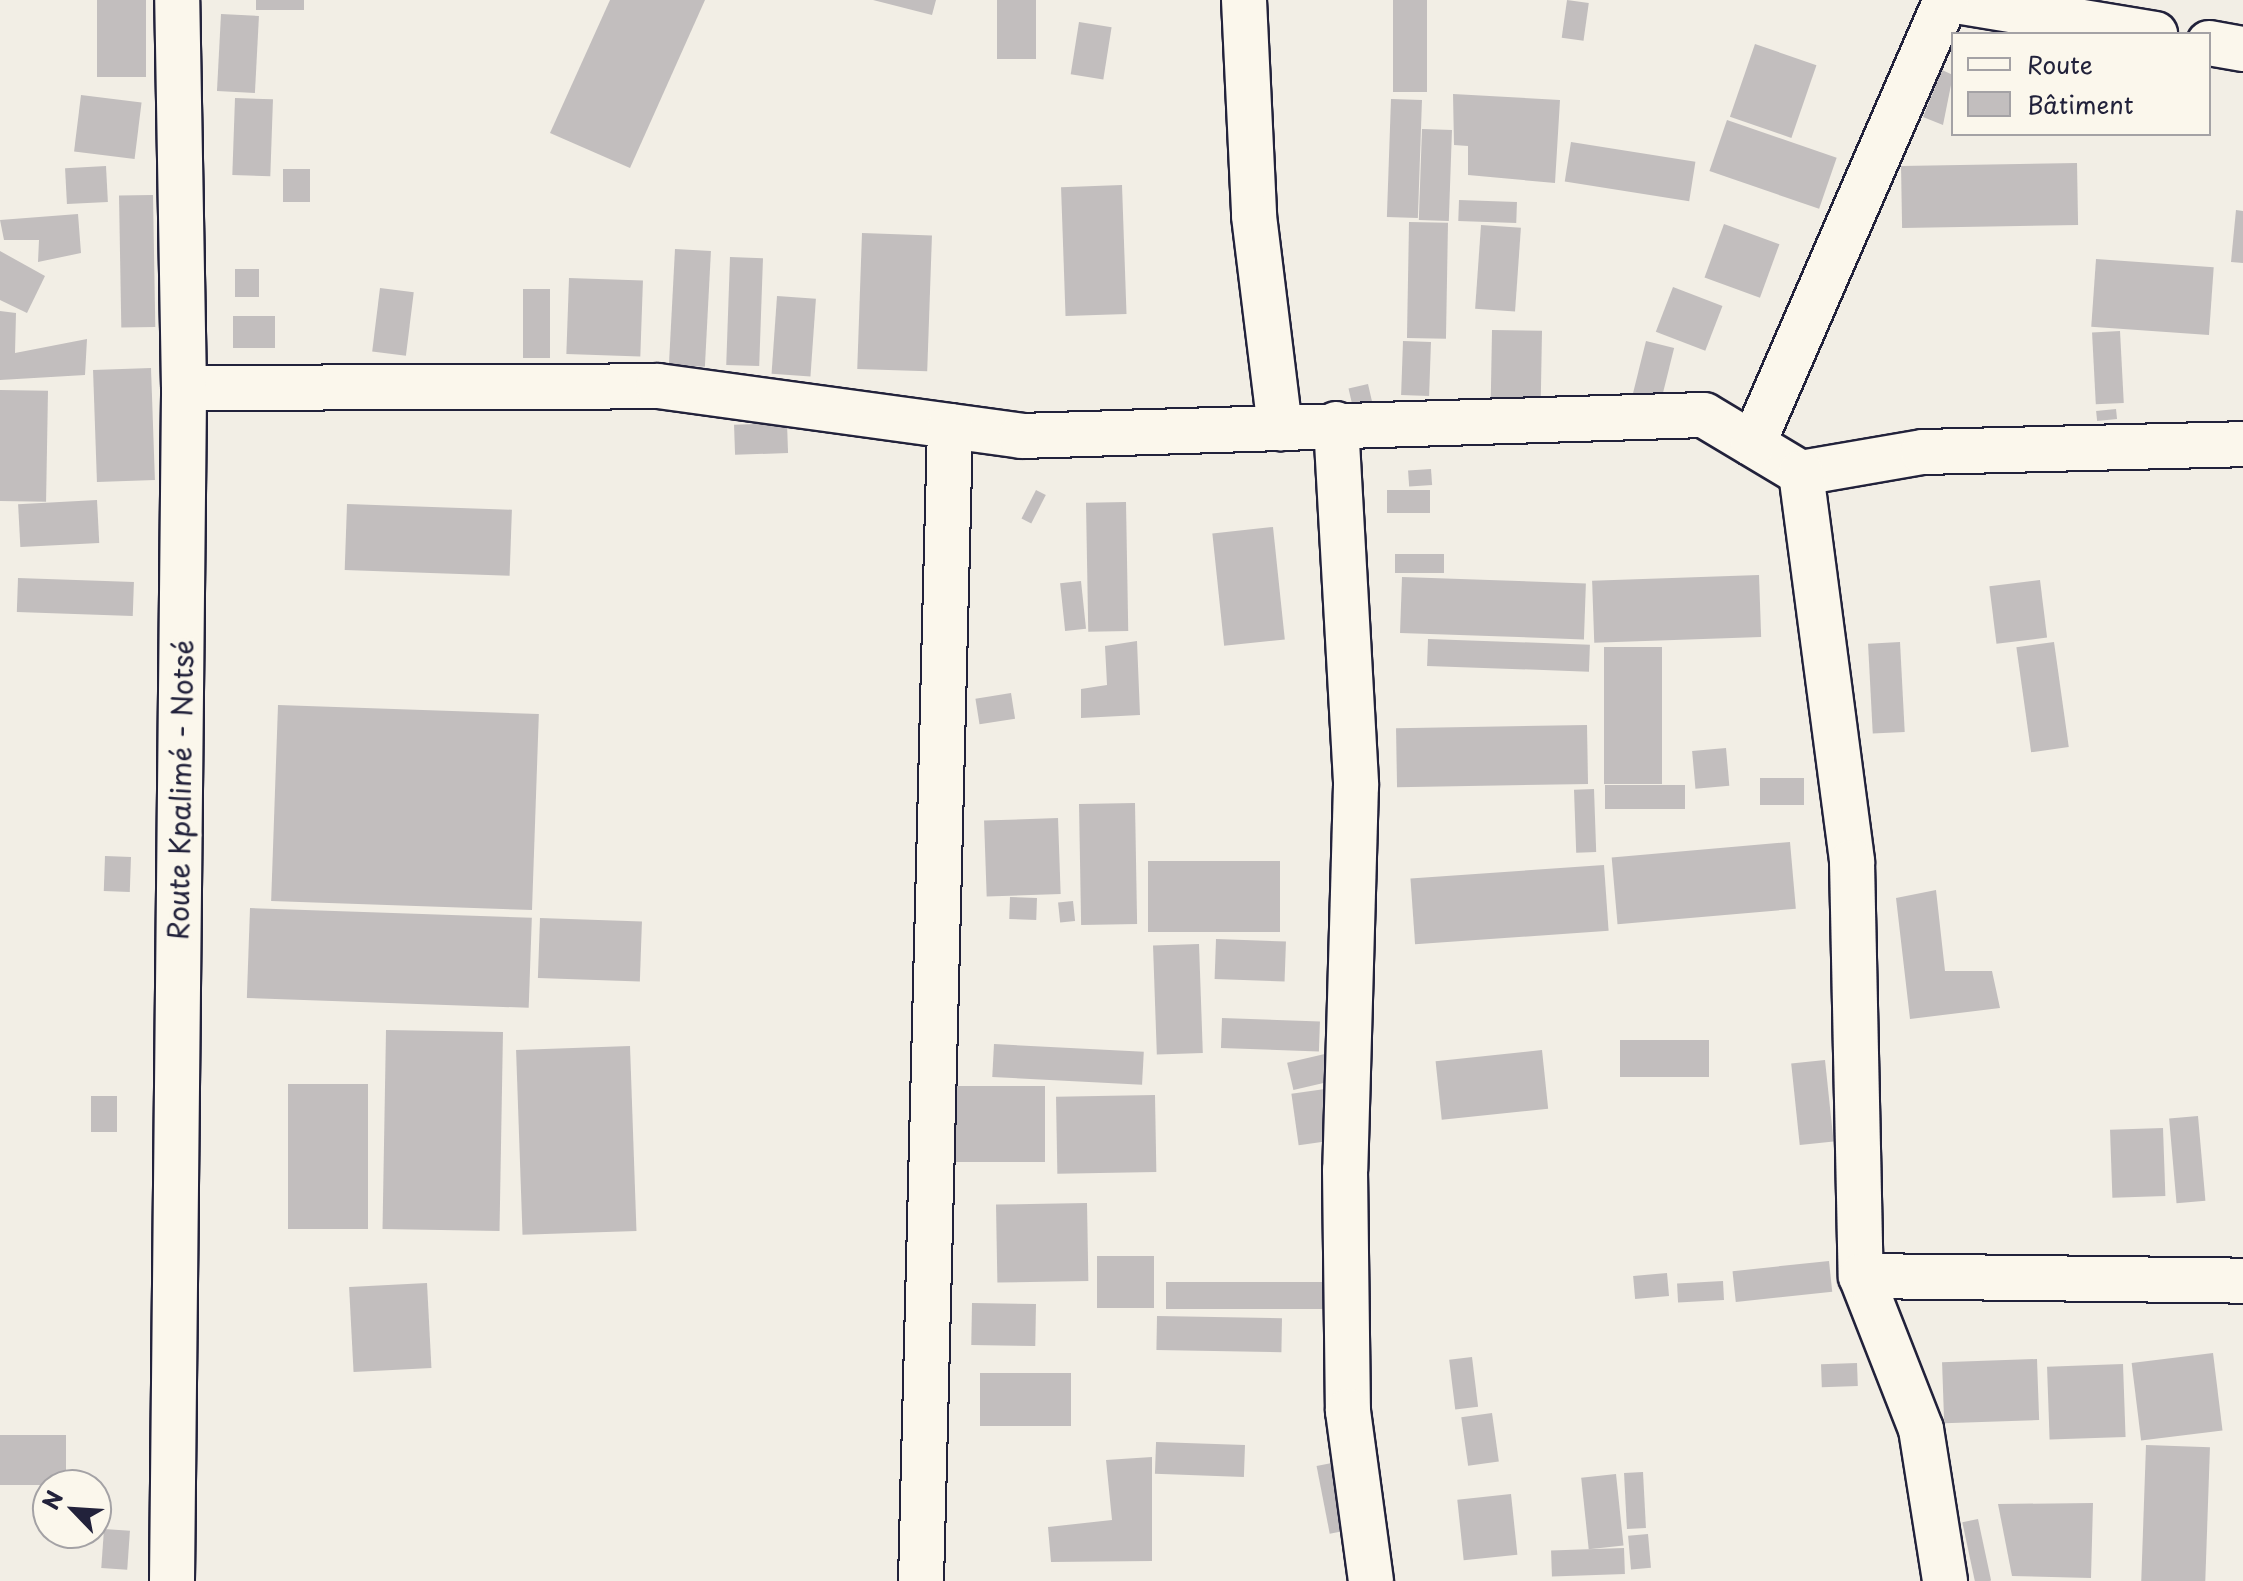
<!DOCTYPE html>
<html>
<head>
<meta charset="utf-8">
<style>
  body { margin:0 }
  #map { position:relative; width:2243px; height:1581px; overflow:hidden; background:#f2eee5; font-family:"Playpen Sans",sans-serif }
  div>[style] { position:absolute }
  .building>* { inset:0; background:#c2bebe; transform-origin:0 0 }
  .roads { filter:drop-shadow(2px 0 #22223b) drop-shadow(-2px 0 #22223b) drop-shadow(0 2px #22223b) drop-shadow(0 -2px #22223b) }
  .street>* { height:44px; margin:-22px; padding:0 22px; transform-origin:22px; border-radius:22px; background:#fbf7ec }
  .secondary>* { height:44px; margin:-22px; padding:0 22px; transform-origin:22px; border-radius:22px; background:#fbf7ec }
  span { translate:-50% -50%; white-space:nowrap; text-align:center; line-height:1.15; -webkit-text-stroke:7px #fbf7ec; paint-order:stroke }
  .street-label { font-size:28px; color:#22223b }
  .legend { position:absolute; left:1951px; top:32px; width:260px; height:104px; box-sizing:border-box; background:#fbf7ec; border:2px solid #a4a2a5; margin:0; padding:10px 14px; list-style:none; font-size:24px; color:#22223b }
  .legend li { display:flex; align-items:center; gap:16px; height:40px }
  .legend b { width:40px; border:2px solid #a4a2a5 }
  .north { position:absolute; left:32px; top:1469px; width:80px; height:80px; box-sizing:border-box; background:#fbf7ec; border:2px solid #a4a2a5; border-radius:50%; rotate:295deg; font-size:22px; font-weight:700; line-height:32px; text-align:center; color:#22223b }
  .north::after { content:''; display:block; margin:auto; width:28px; height:36px; background:#22223b; clip-path:polygon(50% 0,100% 100%,50% 72%,0 100%) }
</style>
</head>
<body>
<div id="map">
  <div class="building">
    <div style="left:97px;top:0;width:49px;height:77px"></div>
    <div style="left:256px;top:0;width:48px;height:10px"></div>
    <div style="clip-path:polygon(610px 0,705px 0,630px 168px,550px 133px)"></div>
    <div style="clip-path:polygon(873px 0,936px 0,932px 15px)"></div>
    <div style="left:997px;top:0;width:39px;height:59px"></div>
    <div style="left:1393px;top:0;width:34px;height:92px"></div>
    <div style="left:1567px;top:0;width:22px;height:38px;rotate:8deg"></div>
    <div style="left:221px;top:14px;width:38px;height:77px;rotate:3deg"></div>
    <div style="left:1079px;top:22px;width:33px;height:53px;rotate:9deg"></div>
    <div style="left:1755px;top:44px;width:65px;height:77px;rotate:19deg"></div>
    <div style="clip-path:polygon(1942px 70px,1953px 75px,1943px 125px,1923px 117px)"></div>
    <div style="clip-path:polygon(1453px 94px,1560px 100px,1555px 183px,1468px 175px,1468px 146px,1454px 145px)"></div>
    <div style="left:81px;top:95px;width:61px;height:57px;rotate:7deg"></div>
    <div style="left:235px;top:98px;width:38px;height:77px;rotate:2deg"></div>
    <div style="left:1391px;top:99px;width:31px;height:118px;rotate:2deg"></div>
    <div style="left:1727px;top:120px;width:116px;height:54px;rotate:19deg"></div>
    <div style="left:1422px;top:129px;width:30px;height:91px;rotate:2deg"></div>
    <div style="left:1571px;top:142px;width:126px;height:40px;rotate:9deg"></div>
    <div style="left:2077px;top:163px;width:62px;height:176px;rotate:89deg"></div>
    <div style="left:106px;top:166px;width:36px;height:41px;rotate:87deg"></div>
    <div style="left:283px;top:169px;width:27px;height:33px"></div>
    <div style="left:1122px;top:185px;width:129px;height:61px;rotate:88deg"></div>
    <div style="left:153px;top:195px;width:132px;height:34px;rotate:89deg"></div>
    <div style="left:1459px;top:200px;width:58px;height:21px;rotate:2deg"></div>
    <div style="clip-path:polygon(2236px 210px,2243px 211px,2243px 263px,2231px 262px)"></div>
    <div style="clip-path:polygon(78px 214px,81px 253px,38px 262px,39px 240px,4px 240px,0 220px)"></div>
    <div style="left:1409px;top:222px;width:39px;height:116px;rotate:1deg"></div>
    <div style="left:1724px;top:224px;width:59px;height:57px;rotate:20deg"></div>
    <div style="left:1481px;top:225px;width:40px;height:84px;rotate:4deg"></div>
    <div style="left:862px;top:233px;width:70px;height:136px;rotate:2deg"></div>
    <div style="left:675px;top:249px;width:36px;height:116px;rotate:3deg"></div>
    <div style="clip-path:polygon(0 251px,45px 276px,27px 313px,0 300px)"></div>
    <div style="left:730px;top:257px;width:33px;height:108px;rotate:2deg"></div>
    <div style="left:2096px;top:259px;width:118px;height:68px;rotate:4deg"></div>
    <div style="left:235px;top:269px;width:24px;height:28px"></div>
    <div style="left:569px;top:278px;width:74px;height:76px;rotate:2deg"></div>
    <div style="left:1673px;top:287px;width:53px;height:48px;rotate:21deg"></div>
    <div style="left:380px;top:288px;width:34px;height:64px;rotate:7deg"></div>
    <div style="left:523px;top:289px;width:27px;height:69px"></div>
    <div style="left:777px;top:296px;width:39px;height:78px;rotate:4deg"></div>
    <div style="clip-path:polygon(0 311px,16px 313px,15px 353px,87px 339px,85px 375px,0 380px)"></div>
    <div style="left:233px;top:316px;width:42px;height:32px"></div>
    <div style="left:1492px;top:330px;width:50px;height:70px;rotate:1deg"></div>
    <div style="left:2120px;top:331px;width:72px;height:28px;rotate:87deg"></div>
    <div style="left:1403px;top:341px;width:28px;height:54px;rotate:2deg"></div>
    <div style="left:1646px;top:341px;width:29px;height:63px;rotate:14deg"></div>
    <div style="left:151px;top:368px;width:112px;height:58px;rotate:88deg"></div>
    <div style="left:1368px;top:384px;width:23px;height:20px;rotate:77deg"></div>
    <div style="left:0;top:390px;width:48px;height:111px;rotate:1deg"></div>
    <div style="left:2116px;top:409px;width:10px;height:20px;rotate:84deg"></div>
    <div style="left:787px;top:423px;width:30px;height:53px;rotate:88deg"></div>
    <div style="left:1431px;top:469px;width:16px;height:23px;rotate:86deg"></div>
    <div style="left:1036px;top:490px;width:11px;height:32px;rotate:27deg"></div>
    <div style="left:1387px;top:490px;width:43px;height:23px"></div>
    <div style="left:97px;top:500px;width:43px;height:79px;rotate:87deg"></div>
    <div style="left:1126px;top:502px;width:129px;height:40px;rotate:89deg"></div>
    <div style="left:347px;top:504px;width:165px;height:66px;rotate:2deg"></div>
    <div style="left:1273px;top:527px;width:113px;height:61px;rotate:84deg"></div>
    <div style="left:1444px;top:554px;width:19px;height:49px;rotate:90deg"></div>
    <div style="left:1759px;top:575px;width:62px;height:167px;rotate:88deg"></div>
    <div style="left:1402px;top:577px;width:184px;height:56px;rotate:2deg"></div>
    <div style="left:18px;top:578px;width:116px;height:34px;rotate:2deg"></div>
    <div style="left:2040px;top:580px;width:58px;height:51px;rotate:83deg"></div>
    <div style="left:1081px;top:581px;width:48px;height:21px;rotate:84deg"></div>
    <div style="left:1428px;top:639px;width:162px;height:27px;rotate:2deg"></div>
    <div style="clip-path:polygon(1137px 641px,1140px 715px,1081px 718px,1081px 689px,1107px 685px,1105px 646px)"></div>
    <div style="left:1900px;top:642px;width:90px;height:32px;rotate:87deg"></div>
    <div style="left:2054px;top:642px;width:106px;height:38px;rotate:82deg"></div>
    <div style="left:1662px;top:647px;width:137px;height:58px;rotate:90deg"></div>
    <div style="left:1011px;top:693px;width:26px;height:36px;rotate:81deg"></div>
    <div style="left:278px;top:705px;width:261px;height:196px;rotate:2deg"></div>
    <div style="left:1587px;top:725px;width:59px;height:191px;rotate:89deg"></div>
    <div style="left:1726px;top:748px;width:38px;height:34px;rotate:85deg"></div>
    <div style="left:1760px;top:778px;width:44px;height:27px"></div>
    <div style="left:1685px;top:785px;width:24px;height:80px;rotate:90deg"></div>
    <div style="left:1594px;top:789px;width:63px;height:20px;rotate:88deg"></div>
    <div style="left:1135px;top:803px;width:121px;height:56px;rotate:89deg"></div>
    <div style="left:1058px;top:818px;width:76px;height:74px;rotate:88deg"></div>
    <div style="left:1790px;top:842px;width:67px;height:179px;rotate:85deg"></div>
    <div style="left:105px;top:856px;width:26px;height:35px;rotate:2deg"></div>
    <div style="left:1148px;top:861px;width:132px;height:71px"></div>
    <div style="left:1604px;top:865px;width:66px;height:194px;rotate:86deg"></div>
    <div style="clip-path:polygon(1936px 890px,1945px 971px,1992px 971px,2000px 1008px,1910px 1019px,1896px 898px)"></div>
    <div style="left:1010px;top:897px;width:27px;height:22px;rotate:2deg"></div>
    <div style="left:1073px;top:901px;width:20px;height:15px;rotate:84deg"></div>
    <div style="left:250px;top:908px;width:282px;height:90px;rotate:2deg"></div>
    <div style="left:540px;top:918px;width:102px;height:60px;rotate:2deg"></div>
    <div style="left:1216px;top:939px;width:70px;height:40px;rotate:2deg"></div>
    <div style="left:1199px;top:944px;width:109px;height:46px;rotate:88deg"></div>
    <div style="left:1222px;top:1018px;width:98px;height:30px;rotate:2deg"></div>
    <div style="left:386px;top:1030px;width:117px;height:199px;rotate:1deg"></div>
    <div style="left:1709px;top:1040px;width:37px;height:89px;rotate:90deg"></div>
    <div style="left:994px;top:1044px;width:150px;height:33px;rotate:3deg"></div>
    <div style="left:630px;top:1046px;width:185px;height:114px;rotate:88deg"></div>
    <div style="left:1542px;top:1050px;width:59px;height:107px;rotate:84deg"></div>
    <div style="left:1329px;top:1053px;width:28px;height:43px;rotate:77deg"></div>
    <div style="left:1825px;top:1060px;width:82px;height:34px;rotate:84deg"></div>
    <div style="left:368px;top:1084px;width:145px;height:80px;rotate:90deg"></div>
    <div style="left:955px;top:1086px;width:90px;height:76px"></div>
    <div style="left:1332px;top:1088px;width:52px;height:41px;rotate:82deg"></div>
    <div style="left:1155px;top:1095px;width:77px;height:99px;rotate:89deg"></div>
    <div style="left:91px;top:1096px;width:26px;height:36px"></div>
    <div style="left:2198px;top:1116px;width:85px;height:29px;rotate:85deg"></div>
    <div style="left:2163px;top:1128px;width:68px;height:53px;rotate:88deg"></div>
    <div style="left:1087px;top:1203px;width:78px;height:91px;rotate:89deg"></div>
    <div style="left:1154px;top:1256px;width:52px;height:57px;rotate:90deg"></div>
    <div style="left:1829px;top:1261px;width:31px;height:97px;rotate:84deg"></div>
    <div style="left:1667px;top:1273px;width:23px;height:34px;rotate:85deg"></div>
    <div style="left:1723px;top:1281px;width:19px;height:46px;rotate:87deg"></div>
    <div style="left:1324px;top:1282px;width:27px;height:158px;rotate:90deg"></div>
    <div style="left:427px;top:1283px;width:85px;height:78px;rotate:87deg"></div>
    <div style="left:972px;top:1303px;width:64px;height:42px;rotate:1deg"></div>
    <div style="left:1157px;top:1316px;width:125px;height:34px;rotate:1deg"></div>
    <div style="left:2213px;top:1353px;width:78px;height:82px;rotate:83deg"></div>
    <div style="left:1472px;top:1357px;width:50px;height:23px;rotate:83deg"></div>
    <div style="left:2037px;top:1359px;width:61px;height:95px;rotate:88deg"></div>
    <div style="left:1857px;top:1363px;width:23px;height:36px;rotate:88deg"></div>
    <div style="left:2123px;top:1364px;width:73px;height:76px;rotate:88deg"></div>
    <div style="left:980px;top:1373px;width:91px;height:53px"></div>
    <div style="left:1492px;top:1413px;width:49px;height:31px;rotate:82deg"></div>
    <div style="left:66px;top:1435px;width:50px;height:66px;rotate:90deg"></div>
    <div style="left:1245px;top:1445px;width:32px;height:89px;rotate:92deg"></div>
    <div style="left:2146px;top:1445px;width:64px;height:136px;rotate:2deg"></div>
    <div style="clip-path:polygon(1152px 1457px,1152px 1561px,1051px 1562px,1048px 1527px,1112px 1520px,1106px 1460px)"></div>
    <div style="left:1347px;top:1460px;width:69px;height:31px;rotate:79deg"></div>
    <div style="left:1643px;top:1472px;width:56px;height:19px;rotate:87deg"></div>
    <div style="left:1616px;top:1474px;width:72px;height:35px;rotate:84deg"></div>
    <div style="left:1511px;top:1494px;width:61px;height:54px;rotate:84deg"></div>
    <div style="clip-path:polygon(2093px 1503px,2091px 1578px,2012px 1576px,1998px 1504px)"></div>
    <div style="left:1978px;top:1519px;width:63px;height:16px;rotate:78deg"></div>
    <div style="left:104px;top:1529px;width:26px;height:39px;rotate:4deg"></div>
    <div style="left:1648px;top:1534px;width:34px;height:20px;rotate:85deg"></div>
    <div style="left:1624px;top:1548px;width:26px;height:73px;rotate:88deg"></div>
  </div>
  <div class="roads">
    <div class="street">
      <div style="left:1244px;top:0;width:216px;rotate:87.3deg"></div>
      <div style="left:1254px;top:216px;width:214px;rotate:83deg"></div>
      <div style="left:1950px;top:0;width:208px;rotate:9.4deg"></div>
      <div style="left:2209px;top:43px;width:35px;rotate:10deg"></div>
      <div style="left:184px;top:388px;width:474px;rotate:-0.2deg"></div>
      <div style="left:658px;top:386px;width:366px;rotate:7.8deg"></div>
      <div style="left:1021px;top:436px;width:683px;rotate:-1.76deg"></div>
      <div style="left:1704px;top:415px;width:113px;rotate:30.9deg"></div>
      <div style="left:1801px;top:473px;width:124px;rotate:-9.8deg"></div>
      <div style="left:1923px;top:452px;width:320px;rotate:-1.4deg"></div>
      <div style="left:1336px;top:424px;width:362px;rotate:86.8deg"></div>
      <div style="left:1356px;top:785px;width:385px;rotate:91.6deg"></div>
      <div style="left:1345px;top:1170px;width:241px;rotate:89.3deg"></div>
      <div style="left:1348px;top:1411px;width:172px;rotate:82.3deg"></div>
      <div style="left:1753px;top:444px;width:484px;rotate:-66.5deg"></div>
      <div style="left:1801px;top:473px;width:392px;rotate:82.5deg"></div>
      <div style="left:1852px;top:862px;width:414px;rotate:88.8deg"></div>
      <div style="left:1861px;top:1276px;width:164px;rotate:68.6deg"></div>
      <div style="left:1921px;top:1429px;width:154px;rotate:81deg"></div>
      <div style="left:1861px;top:1276px;width:382px;rotate:0.7deg"></div>
      <div style="left:921px;top:1581px;width:1155px;rotate:-88.56deg"></div>
    </div>
    <div class="secondary">
      <div style="left:172px;top:1581px;width:1193px;rotate:-89.42deg"></div>
      <div style="left:184px;top:388px;width:388px;rotate:-91deg"></div>
    </div>
  </div>
  <div class="street-label">
    <span style="left:180px;top:790px;rotate:-89deg">Route Kpalimé - Notsé</span>
  </div>
  <ul class="legend">
  <li><b style="height:10px;background:#fbf7ec"></b>Route</li>
  <li><b style="height:22px;background:#c2bebe"></b>Bâtiment</li>
  </ul>
  <div class="north">N</div>
</div>
</body>
</html>
